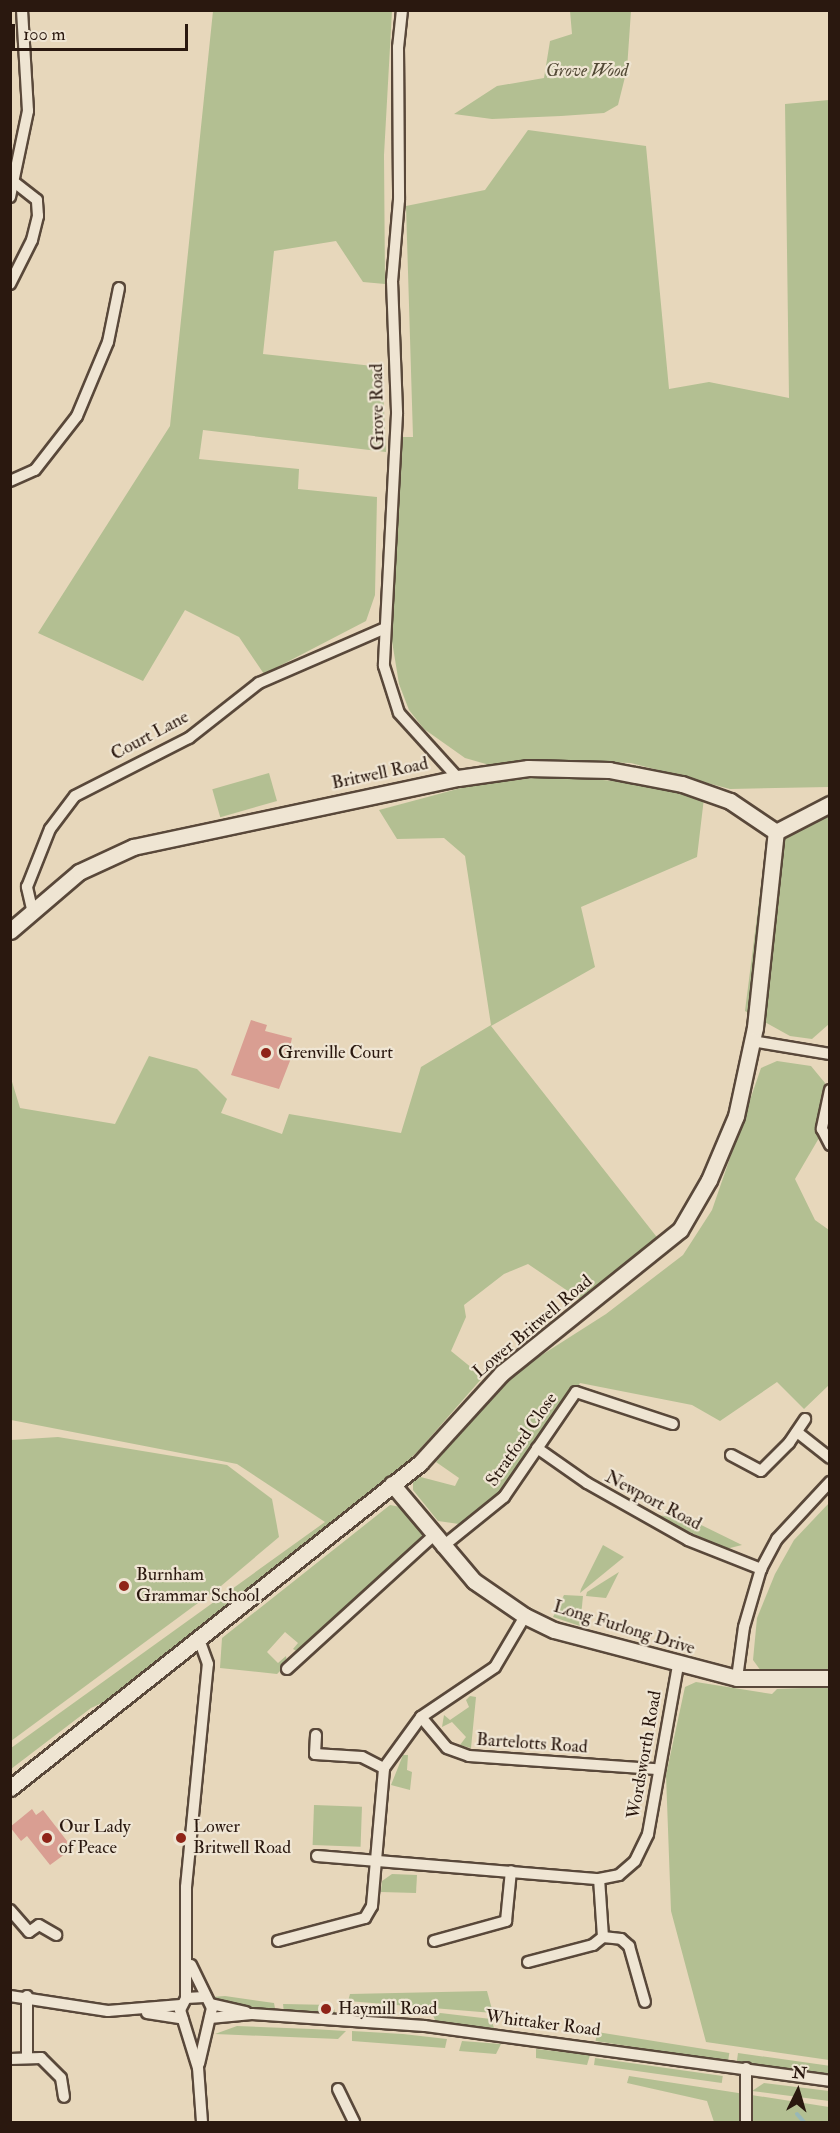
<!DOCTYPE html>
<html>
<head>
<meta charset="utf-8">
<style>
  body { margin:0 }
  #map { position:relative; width:840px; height:2133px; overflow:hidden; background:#e7d7bb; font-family:"IM FELL Double Pica",serif }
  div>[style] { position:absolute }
  .green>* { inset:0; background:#b3bf92; transform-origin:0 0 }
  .stream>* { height:4px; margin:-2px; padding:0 2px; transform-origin:2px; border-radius:2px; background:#98b8b8 }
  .building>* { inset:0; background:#d99e92 }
  .roads { filter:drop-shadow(2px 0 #59483a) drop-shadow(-2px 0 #59483a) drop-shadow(0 2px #59483a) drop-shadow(0 -2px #59483a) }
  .street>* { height:10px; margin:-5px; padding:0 5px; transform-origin:5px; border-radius:5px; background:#efe5d3 }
  .secondary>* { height:15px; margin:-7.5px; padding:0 7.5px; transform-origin:7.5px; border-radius:7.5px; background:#efe5d3 }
  .dots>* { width:16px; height:16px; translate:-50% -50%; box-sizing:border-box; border:3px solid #efe5d3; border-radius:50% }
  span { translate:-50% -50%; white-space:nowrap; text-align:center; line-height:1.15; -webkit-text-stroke:4.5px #efe5d3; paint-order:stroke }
  .park-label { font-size:18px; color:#534a36; font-style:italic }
  .street-label { font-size:18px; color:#2a180f }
  .poi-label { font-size:18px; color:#2a180f }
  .left { translate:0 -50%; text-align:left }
  .frame { position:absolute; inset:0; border:12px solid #2a180f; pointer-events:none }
  .north { position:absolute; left:768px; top:2061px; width:60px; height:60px; -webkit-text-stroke:4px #efe5d3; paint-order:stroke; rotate:5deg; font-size:16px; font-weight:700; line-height:24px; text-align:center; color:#2a180f }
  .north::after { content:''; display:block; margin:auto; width:21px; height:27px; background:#2a180f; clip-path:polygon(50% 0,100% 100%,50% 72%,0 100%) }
  .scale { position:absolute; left:12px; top:24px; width:176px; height:27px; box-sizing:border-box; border:3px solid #2a180f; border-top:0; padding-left:8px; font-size:18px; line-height:21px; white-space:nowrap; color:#2a180f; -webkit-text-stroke:4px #efe5d3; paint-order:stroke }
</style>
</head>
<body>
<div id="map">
  <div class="green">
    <div style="clip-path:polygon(213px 11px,392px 11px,384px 155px,385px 284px,363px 282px,336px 241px,274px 251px,263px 354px,382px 367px,386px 452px,203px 430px,199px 459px,299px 469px,298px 489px,377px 497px,375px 595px,366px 621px,264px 674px,239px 637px,185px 610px,143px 681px,38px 633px,170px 426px)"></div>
    <div style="clip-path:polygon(570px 11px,631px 11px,627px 69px,618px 105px,604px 113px,561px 116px,492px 119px,454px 114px,497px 86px,544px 78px,550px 41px,572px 34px)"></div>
    <div style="clip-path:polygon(829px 100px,829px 787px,730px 789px,631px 763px,533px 760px,493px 766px,465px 758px,424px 729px,409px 710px,399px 684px,391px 635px,400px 437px,413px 437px,406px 206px,485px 190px,528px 130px,646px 146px,669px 389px,709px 382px,789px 398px,785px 104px)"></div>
    <div style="left:269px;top:773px;width:29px;height:59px;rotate:74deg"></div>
    <div style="clip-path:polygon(554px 776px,627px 782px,704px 798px,697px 857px,581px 907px,595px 967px,491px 1026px,667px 1250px,590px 1306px,528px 1264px,504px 1274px,464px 1305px,466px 1317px,451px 1351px,483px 1377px,419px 1450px,370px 1497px,126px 1692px,91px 1708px,11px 1769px,11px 1748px,325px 1522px,237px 1464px,11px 1420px,10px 1075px,20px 1108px,115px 1124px,149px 1056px,197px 1069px,227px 1099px,221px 1113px,282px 1134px,289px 1114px,401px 1133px,421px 1067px,491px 1025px,465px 856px,444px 838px,397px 839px,379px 810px,476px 784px)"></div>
    <div style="clip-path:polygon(829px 813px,829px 1024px,812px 1039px,790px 1036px,745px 1011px,761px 885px,779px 837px)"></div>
    <div style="clip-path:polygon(777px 1061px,811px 1066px,825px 1083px,819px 1138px,795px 1179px,815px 1220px,829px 1230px,829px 1385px,804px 1409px,777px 1382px,720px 1421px,692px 1405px,580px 1383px,499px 1497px,466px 1525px,438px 1521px,413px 1490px,413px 1475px,455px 1486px,459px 1478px,436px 1462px,504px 1379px,606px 1314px,683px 1255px,712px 1210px,761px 1068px)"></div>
    <div style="clip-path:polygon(58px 1437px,227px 1465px,272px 1499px,279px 1537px,221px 1586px,11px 1741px,11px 1440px)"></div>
    <div style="clip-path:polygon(829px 1503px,829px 1669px,761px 1671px,753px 1660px,757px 1618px,775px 1574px,794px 1540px)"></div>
    <div style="clip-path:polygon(390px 1505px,406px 1508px,423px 1531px,420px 1543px,300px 1653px,293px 1649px,298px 1643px,285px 1632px,267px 1652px,278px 1663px,286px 1656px,287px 1664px,277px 1674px,220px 1668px,222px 1638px)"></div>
    <div style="clip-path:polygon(651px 1514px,691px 1520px,742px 1545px,726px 1549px)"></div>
    <div style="clip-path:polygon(603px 1545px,624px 1557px,580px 1593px,581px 1589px)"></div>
    <div style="clip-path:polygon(619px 1572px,606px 1598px,586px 1596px,587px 1592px)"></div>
    <div style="clip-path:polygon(564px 1595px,583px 1596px,580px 1626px,553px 1617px)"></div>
    <div style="clip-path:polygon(696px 1682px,772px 1694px,777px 1689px,829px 1687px,829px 2060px,706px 2042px,671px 1911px,666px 1775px,685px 1687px)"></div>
    <div style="clip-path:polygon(470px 1696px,476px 1697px,471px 1748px,460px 1745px,466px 1737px,452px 1722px,442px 1727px,444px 1715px,450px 1720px,469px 1707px,466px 1700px)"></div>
    <div style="clip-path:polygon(403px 1755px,408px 1755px,407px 1770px,412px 1772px,410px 1790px,391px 1785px)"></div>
    <div style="left:314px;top:1805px;width:48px;height:40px;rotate:2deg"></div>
    <div style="clip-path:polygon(392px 1874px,417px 1875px,416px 1893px,381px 1892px,382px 1881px)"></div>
    <div style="clip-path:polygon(487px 1991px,493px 2013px,348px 2001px,350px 1994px)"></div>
    <div style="clip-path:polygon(225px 1996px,274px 2003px,276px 2014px,222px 2005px,212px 1997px)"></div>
    <div style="clip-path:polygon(283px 2004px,333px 2005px,336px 2016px,284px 2013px)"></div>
    <div style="clip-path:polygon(432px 2012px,491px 2019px,494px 2028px,436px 2023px)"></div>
    <div style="clip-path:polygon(237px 2026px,312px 2029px,346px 2031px,338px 2039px,215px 2034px)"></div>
    <div style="clip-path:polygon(352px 2031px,403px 2034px,447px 2039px,445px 2048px,352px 2041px)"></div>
    <div style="left:597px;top:2032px;width:134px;height:9px;rotate:9deg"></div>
    <div style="clip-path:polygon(462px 2041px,501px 2044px,496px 2054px,459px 2051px)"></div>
    <div style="clip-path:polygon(536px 2049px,590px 2055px,587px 2065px,536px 2058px)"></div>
    <div style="left:738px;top:2053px;width:92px;height:9px;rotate:8deg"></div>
    <div style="left:595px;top:2058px;width:129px;height:7px;rotate:8deg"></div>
    <div style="clip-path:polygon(629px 2076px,829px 2107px,829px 2122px,714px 2122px,707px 2101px,627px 2083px)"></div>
    <div style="clip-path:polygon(764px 2083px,829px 2091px,829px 2101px,752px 2091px)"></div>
  </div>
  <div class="stream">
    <div style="left:797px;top:2114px;width:11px;rotate:49deg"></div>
  </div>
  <div class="building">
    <div style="clip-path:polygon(251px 1020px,267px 1025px,265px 1031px,292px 1038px,290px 1047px,295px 1048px,279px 1089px,231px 1075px)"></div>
    <div style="clip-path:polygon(32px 1809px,36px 1815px,43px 1810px,67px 1841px,65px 1854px,50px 1865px,27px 1836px,21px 1841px,10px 1827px)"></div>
  </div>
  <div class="roads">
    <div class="street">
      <div style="left:402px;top:10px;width:37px;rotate:96deg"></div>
      <div style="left:398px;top:47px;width:153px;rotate:89.6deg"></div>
      <div style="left:399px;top:200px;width:81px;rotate:94.9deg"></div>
      <div style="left:392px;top:281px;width:133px;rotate:87.8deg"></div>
      <div style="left:397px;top:414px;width:252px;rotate:93deg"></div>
      <div style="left:384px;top:666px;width:49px;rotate:72.3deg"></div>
      <div style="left:399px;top:713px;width:88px;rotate:47.8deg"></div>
      <div style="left:10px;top:197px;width:88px;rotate:-78.2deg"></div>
      <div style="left:28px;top:111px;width:101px;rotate:-93.4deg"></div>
      <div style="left:10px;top:284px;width:49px;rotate:-63.4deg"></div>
      <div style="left:32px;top:240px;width:25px;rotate:-76deg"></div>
      <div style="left:38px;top:216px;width:16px;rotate:-94deg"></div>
      <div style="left:37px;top:200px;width:33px;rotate:-142deg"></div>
      <div style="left:10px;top:481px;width:27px;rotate:-24deg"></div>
      <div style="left:35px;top:470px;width:68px;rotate:-52.1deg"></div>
      <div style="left:77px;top:416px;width:80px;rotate:-67.3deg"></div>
      <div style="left:108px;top:342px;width:55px;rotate:-78.5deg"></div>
      <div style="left:32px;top:909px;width:23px;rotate:-103deg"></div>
      <div style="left:27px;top:887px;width:62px;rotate:-68.4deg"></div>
      <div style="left:50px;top:829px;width:41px;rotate:-52.9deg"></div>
      <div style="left:75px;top:796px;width:128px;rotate:-27deg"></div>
      <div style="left:189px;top:738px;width:89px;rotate:-38.2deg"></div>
      <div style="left:259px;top:683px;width:135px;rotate:-23.5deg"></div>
      <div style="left:752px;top:1041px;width:79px;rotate:9.5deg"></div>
      <div style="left:830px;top:1090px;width:40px;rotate:102deg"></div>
      <div style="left:822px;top:1129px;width:18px;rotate:63deg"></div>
      <div style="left:797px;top:1432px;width:42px;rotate:38.2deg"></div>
      <div style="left:537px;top:1448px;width:61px;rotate:35deg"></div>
      <div style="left:587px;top:1483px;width:116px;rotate:29.4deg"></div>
      <div style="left:688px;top:1540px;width:79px;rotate:21.7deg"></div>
      <div style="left:731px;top:1455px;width:34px;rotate:28deg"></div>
      <div style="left:761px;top:1471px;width:40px;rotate:-45deg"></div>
      <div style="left:789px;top:1443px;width:29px;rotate:-56deg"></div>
      <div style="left:442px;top:1547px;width:80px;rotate:-38.9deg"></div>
      <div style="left:504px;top:1497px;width:127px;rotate:-55.6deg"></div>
      <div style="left:576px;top:1392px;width:102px;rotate:18.3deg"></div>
      <div style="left:287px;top:1669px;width:197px;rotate:-42.3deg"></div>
      <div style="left:737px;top:1678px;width:51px;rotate:-82.2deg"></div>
      <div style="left:744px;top:1627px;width:60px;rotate:-73.7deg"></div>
      <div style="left:761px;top:1569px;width:34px;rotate:-62deg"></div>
      <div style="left:777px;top:1539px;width:78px;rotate:-47.1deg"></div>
      <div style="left:421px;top:1717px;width:40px;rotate:50deg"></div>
      <div style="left:447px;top:1748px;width:23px;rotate:20deg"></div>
      <div style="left:469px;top:1756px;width:188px;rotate:4deg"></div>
      <div style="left:316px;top:1735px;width:19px;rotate:93deg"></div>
      <div style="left:315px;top:1754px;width:47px;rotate:3.7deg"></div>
      <div style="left:362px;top:1757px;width:25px;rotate:27deg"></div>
      <div style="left:317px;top:1856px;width:283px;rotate:4.7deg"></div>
      <div style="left:599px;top:1879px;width:20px;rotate:-11deg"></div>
      <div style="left:619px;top:1875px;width:21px;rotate:-41deg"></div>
      <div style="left:635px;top:1861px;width:30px;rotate:-64deg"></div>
      <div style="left:648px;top:1834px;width:172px;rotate:-79.9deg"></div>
      <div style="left:10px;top:1910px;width:29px;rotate:49deg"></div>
      <div style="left:29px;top:1932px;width:12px;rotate:-35deg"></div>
      <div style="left:39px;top:1925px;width:20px;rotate:30deg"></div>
      <div style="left:603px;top:1937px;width:18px;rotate:6deg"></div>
      <div style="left:621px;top:1939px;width:11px;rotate:41deg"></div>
      <div style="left:629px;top:1946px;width:58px;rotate:74.1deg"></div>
      <div style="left:278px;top:1941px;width:90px;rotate:-14.8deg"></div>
      <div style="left:365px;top:1918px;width:14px;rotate:-60deg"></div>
      <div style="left:372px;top:1906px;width:139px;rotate:-85deg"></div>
      <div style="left:384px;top:1768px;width:63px;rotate:-54deg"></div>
      <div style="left:421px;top:1717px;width:89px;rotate:-34deg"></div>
      <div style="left:495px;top:1667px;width:59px;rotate:-59.5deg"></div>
      <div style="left:434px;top:1941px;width:75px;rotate:-15.5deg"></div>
      <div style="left:506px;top:1921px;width:50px;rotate:-84.3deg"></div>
      <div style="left:528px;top:1962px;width:67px;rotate:-14.7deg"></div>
      <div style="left:593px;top:1945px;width:13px;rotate:-39deg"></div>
      <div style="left:603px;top:1937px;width:58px;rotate:-93.9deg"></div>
      <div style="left:191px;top:1965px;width:48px;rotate:64deg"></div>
      <div style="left:212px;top:2008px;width:57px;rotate:103.1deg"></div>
      <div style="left:10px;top:1996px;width:99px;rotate:8.7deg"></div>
      <div style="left:108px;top:2011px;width:73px;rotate:-4.7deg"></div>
      <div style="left:27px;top:1996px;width:61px;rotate:90deg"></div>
      <div style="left:186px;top:1998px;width:111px;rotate:-90deg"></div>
      <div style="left:186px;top:1887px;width:224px;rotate:-84.4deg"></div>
      <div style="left:208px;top:1664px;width:27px;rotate:-110deg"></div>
      <div style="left:211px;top:2004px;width:36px;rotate:13deg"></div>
      <div style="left:147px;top:2013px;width:36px;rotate:9deg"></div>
      <div style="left:210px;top:2018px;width:42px;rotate:-5.4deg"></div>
      <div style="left:252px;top:2014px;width:173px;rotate:4deg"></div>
      <div style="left:425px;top:2026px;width:409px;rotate:7.7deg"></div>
      <div style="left:10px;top:2059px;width:31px;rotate:-2deg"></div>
      <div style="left:41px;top:2058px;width:28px;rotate:45deg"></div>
      <div style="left:61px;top:2078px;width:19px;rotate:81deg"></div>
      <div style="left:338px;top:2089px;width:37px;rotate:64deg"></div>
      <div style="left:202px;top:2122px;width:54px;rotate:-94.2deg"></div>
      <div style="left:198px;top:2068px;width:61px;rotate:-107.2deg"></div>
      <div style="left:180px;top:2010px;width:13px;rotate:-63deg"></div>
      <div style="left:186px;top:1998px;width:18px;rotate:-3deg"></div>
      <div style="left:746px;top:2122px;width:54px;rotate:-90deg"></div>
    </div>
    <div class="secondary">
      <div style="left:776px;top:832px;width:61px;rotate:-27.4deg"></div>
      <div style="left:10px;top:931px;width:91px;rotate:-40.5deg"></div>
      <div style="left:79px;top:872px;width:60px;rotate:-24.8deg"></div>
      <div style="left:133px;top:847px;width:332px;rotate:-12deg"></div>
      <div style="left:458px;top:778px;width:71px;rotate:-8.1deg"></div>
      <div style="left:528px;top:768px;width:81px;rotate:1.4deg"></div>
      <div style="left:609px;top:770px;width:74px;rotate:10.9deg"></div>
      <div style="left:682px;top:784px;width:51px;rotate:19.5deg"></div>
      <div style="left:730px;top:801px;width:55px;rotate:34deg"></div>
      <div style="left:392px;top:1484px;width:127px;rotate:49.8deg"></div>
      <div style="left:474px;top:1581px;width:62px;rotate:34.5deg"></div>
      <div style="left:525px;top:1616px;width:32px;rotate:26deg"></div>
      <div style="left:554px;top:1630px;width:189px;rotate:14.7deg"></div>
      <div style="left:737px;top:1678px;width:93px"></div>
      <div style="left:10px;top:1788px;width:523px;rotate:-38.4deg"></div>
      <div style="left:420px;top:1463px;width:122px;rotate:-47.7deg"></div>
      <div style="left:502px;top:1373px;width:228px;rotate:-38.8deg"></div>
      <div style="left:680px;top:1230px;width:58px;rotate:-59.9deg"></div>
      <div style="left:709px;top:1180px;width:69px;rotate:-67.1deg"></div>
      <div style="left:736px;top:1116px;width:91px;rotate:-77.9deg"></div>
      <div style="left:755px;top:1027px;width:196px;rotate:-83.9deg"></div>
    </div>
  </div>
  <div class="dots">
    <div style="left:266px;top:1053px;background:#8f2418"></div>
    <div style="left:124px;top:1586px;background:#8f2418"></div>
    <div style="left:47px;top:1838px;background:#8f2418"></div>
    <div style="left:181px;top:1838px;background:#8f2418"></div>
    <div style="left:326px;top:2009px;background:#8f2418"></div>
  </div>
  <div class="park-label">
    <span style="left:587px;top:71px">Grove Wood</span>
  </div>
  <div class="street-label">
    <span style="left:378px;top:407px;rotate:-91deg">Grove Road</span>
    <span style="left:150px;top:736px;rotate:-28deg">Court Lane</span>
    <span style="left:380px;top:774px;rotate:-12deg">Britwell Road</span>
    <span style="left:533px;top:1327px;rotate:-40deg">Lower Britwell Road</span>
    <span style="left:522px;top:1440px;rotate:-55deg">Stratford Close</span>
    <span style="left:653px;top:1501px;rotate:28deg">Newport Road</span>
    <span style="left:624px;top:1628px;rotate:17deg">Long Furlong Drive</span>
    <span style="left:532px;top:1744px;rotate:4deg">Bartelotts Road</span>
    <span style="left:645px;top:1755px;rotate:-80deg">Wordsworth Road</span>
    <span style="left:543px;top:2024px;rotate:7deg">Whittaker Road</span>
  </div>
  <div class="poi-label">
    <span class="left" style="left:278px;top:1053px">Grenville Court</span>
    <span class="left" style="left:136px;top:1586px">Burnham<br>Grammar School</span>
    <span class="left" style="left:59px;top:1838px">Our Lady<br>of Peace</span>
    <span class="left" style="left:193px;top:1838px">Lower<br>Britwell Road</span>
    <span class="left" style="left:338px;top:2009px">Haymill Road</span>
  </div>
  <div class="frame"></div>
  <div class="north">N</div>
  <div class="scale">100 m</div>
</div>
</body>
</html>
